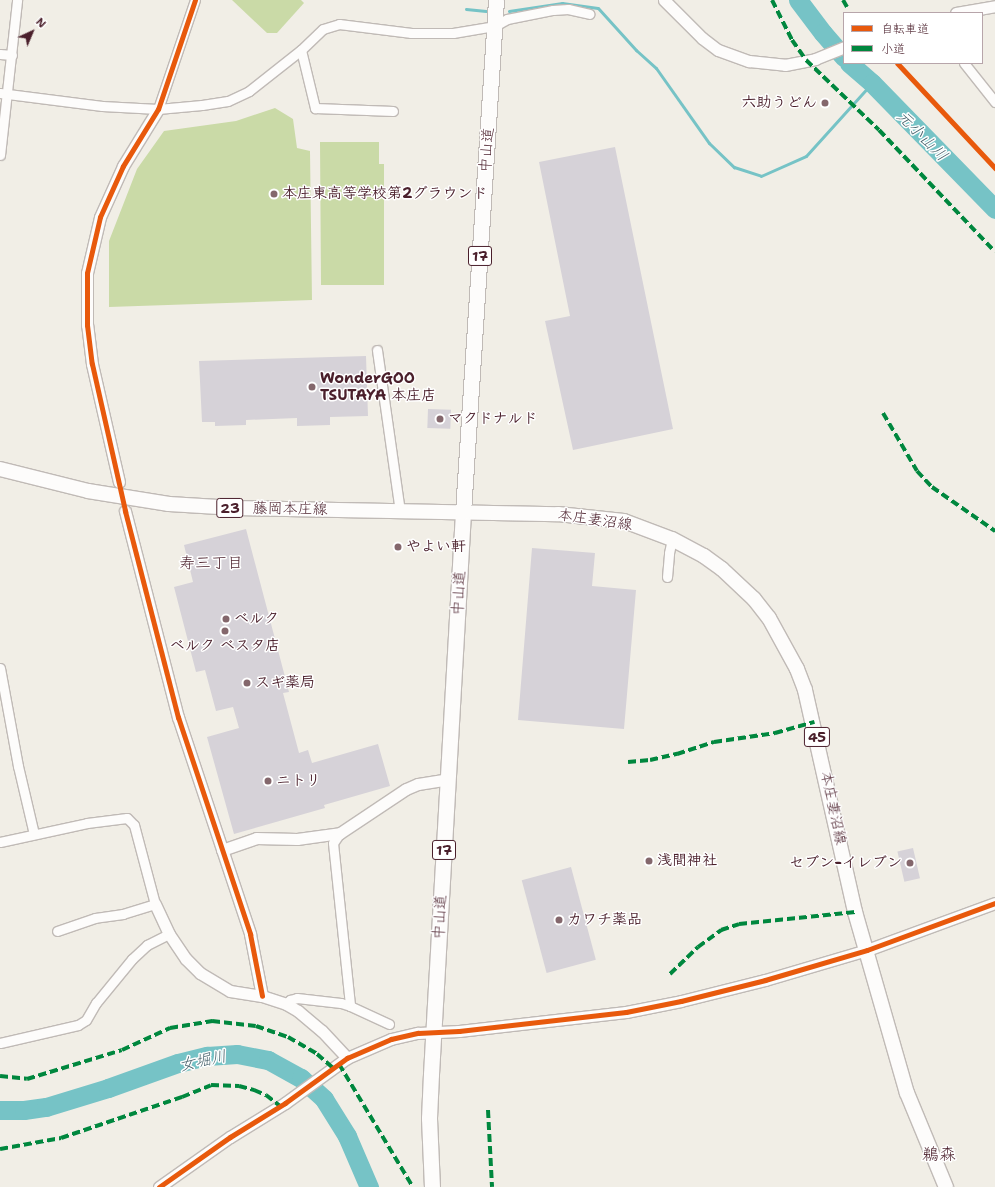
<!DOCTYPE html>
<html>
<head>
<meta charset="utf-8">
<style>
  body { margin:0 }
  #map { position:relative; width:995px; height:1187px; overflow:hidden; background:#f1eee6; font-family:"Shantell Sans","Klee One",sans-serif }
  div>[style] { position:absolute }
  .green>* { inset:0; background:#cadaa7 }
  .stream>* { height:3px; margin:-1.5px; padding:0 1.5px; transform-origin:1.5px; border-radius:1.5px; background:#76c3c6 }
  .river>* { height:19px; margin:-9.5px; padding:0 9.5px; transform-origin:9.5px; border-radius:9.5px; background:#76c3c6 }
  .building>* { inset:0; background:#d6d2d8; transform-origin:0 0 }
  .roads { filter:drop-shadow(1px 0 #c0bab6) drop-shadow(-1px 0 #c0bab6) drop-shadow(0 1px #c0bab6) drop-shadow(0 -1px #c0bab6) }
  .minor>* { height:9px; margin:-4.5px; padding:0 4.5px; transform-origin:4.5px; border-radius:4.5px; background:#fdfcfb }
  .tertiary>* { height:11px; margin:-5.5px; padding:0 5.5px; transform-origin:5.5px; border-radius:5.5px; background:#fdfcfb }
  .primary>* { height:14px; margin:-7px; padding:0 7px; transform-origin:7px; border-radius:7px; background:#fdfcfb }
  .trunk>* { height:15px; margin:-7.5px; padding:0 7.5px; transform-origin:7.5px; border-radius:7.5px; background:#fdfcfb }
  .quiet>* { height:4px; margin-top:-2px; transform-origin:0; background:repeating-linear-gradient(90deg,#00873e 0 8px,transparent 0 12px) }
  .cycleway>* { height:5px; margin:-2.5px; padding:0 2.5px; transform-origin:2.5px; border-radius:2.5px; background:#e8590c }
  .dots>* { width:11px; height:11px; translate:-50% -50%; box-sizing:border-box; border:2px solid #fff; border-radius:50% }
  span { translate:-50% -50%; white-space:nowrap; text-align:center; line-height:1.15; -webkit-text-stroke:3px #fff; paint-order:stroke }
  .shield-label span { padding:1px 3px; background:#fff; border:1px solid; border-radius:3px; -webkit-text-stroke-width:0 }
  .shield-label { font-size:14px; color:#4a1f2b; font-weight:700 }
  .poi-label { font-size:15px; color:#4a1f2b; font-weight:700 }
  .right { translate:-100% -50%; text-align:right }
  .left { translate:0 -50%; text-align:left }
  .street-label { font-size:15px; color:#4a1f2b }
  .water-label { font-size:16px; color:#46616b; font-style:italic }
  .neighbourhood-label { font-size:16px; color:#4a1f2b }
  .quarter-label { font-size:17px; color:#4a1f2b }
  .legend { position:absolute; left:843px; top:12px; width:140px; height:52px; box-sizing:border-box; background:#fff; border:1px solid #b7a5aa; margin:0; padding:5px 7px; list-style:none; font-size:12px; color:#4a1f2b }
  .legend li { display:flex; align-items:center; gap:8px; height:20px }
  .legend b { width:20px; border:1px solid #b7a5aa }
  .north { position:absolute; left:12px; top:12px; width:40px; height:40px; -webkit-text-stroke:3px #fff; paint-order:stroke; rotate:44deg; font-size:11px; font-weight:700; line-height:16px; text-align:center; color:#4a1f2b }
  .north::after { content:''; display:block; margin:auto; width:14px; height:18px; background:#4a1f2b; clip-path:polygon(50% 0,100% 100%,50% 72%,0 100%) }
</style>
</head>
<body>
<div id="map">
  <div class="green">
    <div style="clip-path:polygon(232px 0,301px 0,304px 3px,277px 33px,267px 33px)"></div>
    <div style="clip-path:polygon(275px 108px,293px 119px,297px 148px,310px 151px,312px 300px,109px 307px,109px 241px,137px 169px,164px 131px,236px 121px)"></div>
    <div style="clip-path:polygon(320px 142px,379px 142px,379px 164px,384px 164px,384px 285px,321px 285px)"></div>
  </div>
  <div class="stream">
    <div style="left:466px;top:9px;width:20px;rotate:6deg"></div>
    <div style="left:509px;top:11px;width:54px;rotate:-8.6deg"></div>
    <div style="left:562px;top:3px;width:36px;rotate:8deg"></div>
    <div style="left:598px;top:8px;width:57px;rotate:47.9deg"></div>
    <div style="left:636px;top:50px;width:27px;rotate:42deg"></div>
    <div style="left:656px;top:68px;width:92px;rotate:54.8deg"></div>
    <div style="left:709px;top:143px;width:35px;rotate:44deg"></div>
    <div style="left:734px;top:167px;width:28px;rotate:18deg"></div>
    <div style="left:761px;top:176px;width:49px;rotate:-24deg"></div>
    <div style="left:806px;top:156px;width:98px;rotate:-47.9deg"></div>
  </div>
  <div class="river">
    <div style="left:798px;top:0;width:41px;rotate:52.9deg"></div>
    <div style="left:823px;top:33px;width:32px;rotate:49deg"></div>
    <div style="left:849px;top:63px;width:30px;rotate:41deg"></div>
    <div style="left:872px;top:83px;width:176px;rotate:45.7deg"></div>
    <div style="left:0;top:1110px;width:24px"></div>
    <div style="left:24px;top:1110px;width:22px;rotate:-8deg"></div>
    <div style="left:46px;top:1107px;width:65px;rotate:-17deg"></div>
    <div style="left:108px;top:1088px;width:74px;rotate:-19.7deg"></div>
    <div style="left:178px;top:1063px;width:30px;rotate:-14deg"></div>
    <div style="left:207px;top:1056px;width:30px;rotate:-4deg"></div>
    <div style="left:237px;top:1054px;width:32px;rotate:11deg"></div>
    <div style="left:268px;top:1060px;width:38px;rotate:29deg"></div>
    <div style="left:301px;top:1078px;width:31px;rotate:42deg"></div>
    <div style="left:324px;top:1099px;width:44px;rotate:58.1deg"></div>
    <div style="left:347px;top:1136px;width:56px;rotate:66.7deg"></div>
  </div>
  <div class="building">
    <div style="clip-path:polygon(615px 147px,673px 429px,573px 450px,545px 321px,570px 316px,539px 162px)"></div>
    <div style="clip-path:polygon(366px 356px,368px 416px,330px 417px,330px 425px,297px 426px,297px 418px,246px 420px,246px 425px,215px 426px,215px 422px,202px 422px,199px 361px)"></div>
    <div style="left:428px;top:409px;width:23px;height:19px;rotate:2deg"></div>
    <div style="clip-path:polygon(246px 529px,289px 692px,283px 693px,299px 753px,308px 750px,312px 763px,378px 744px,390px 786px,324px 805px,325px 808px,234px 834px,207px 737px,239px 728px,233px 707px,216px 711px,205px 670px,196px 672px,174px 587px,193px 582px,184px 545px)"></div>
    <div style="clip-path:polygon(532px 548px,595px 553px,592px 586px,636px 590px,624px 729px,518px 720px)"></div>
    <div style="left:913px;top:848px;width:31px;height:16px;rotate:77deg"></div>
    <div style="left:571px;top:867px;width:96px;height:51px;rotate:75deg"></div>
  </div>
  <div class="roads">
    <div class="minor">
      <div style="left:301px;top:50px;width:60px;rotate:76.4deg"></div>
      <div style="left:315px;top:108px;width:78px;rotate:2.2deg"></div>
      <div style="left:0;top:54px;width:12px;rotate:5deg"></div>
      <div style="left:964px;top:63px;width:50px;rotate:51.5deg"></div>
      <div style="left:0;top:93px;width:103px;rotate:7.3deg"></div>
      <div style="left:102px;top:106px;width:56px;rotate:3.1deg"></div>
      <div style="left:158px;top:109px;width:44px;rotate:-5.2deg"></div>
      <div style="left:202px;top:105px;width:26px;rotate:-9deg"></div>
      <div style="left:228px;top:101px;width:23px;rotate:-25deg"></div>
      <div style="left:249px;top:91px;width:66px;rotate:-38.3deg"></div>
      <div style="left:301px;top:50px;width:30px;rotate:-44deg"></div>
      <div style="left:323px;top:29px;width:17px;rotate:-17deg"></div>
      <div style="left:339px;top:24px;width:73px;rotate:7.1deg"></div>
      <div style="left:411px;top:33px;width:42px"></div>
      <div style="left:453px;top:33px;width:43px;rotate:-9.5deg"></div>
      <div style="left:495px;top:26px;width:14px;rotate:-30deg"></div>
      <div style="left:507px;top:19px;width:47px;rotate:-11.1deg"></div>
      <div style="left:553px;top:10px;width:15px;rotate:-4deg"></div>
      <div style="left:568px;top:9px;width:22px;rotate:13deg"></div>
      <div style="left:158px;top:109px;width:115px;rotate:-71.3deg"></div>
      <div style="left:0;top:155px;width:156px;rotate:-83.7deg"></div>
      <div style="left:377px;top:350px;width:163px;rotate:81.9deg"></div>
      <div style="left:667px;top:577px;width:24px;rotate:-85deg"></div>
      <div style="left:669px;top:553px;width:14px;rotate:-78deg"></div>
      <div style="left:0;top:668px;width:100px;rotate:79.6deg"></div>
      <div style="left:18px;top:766px;width:70px;rotate:76.8deg"></div>
      <div style="left:340px;top:833px;width:12px;rotate:125deg"></div>
      <div style="left:333px;top:843px;width:164px;rotate:84deg"></div>
      <div style="left:0;top:842px;width:89px;rotate:-12.3deg"></div>
      <div style="left:87px;top:823px;width:40px;rotate:-7.1deg"></div>
      <div style="left:127px;top:818px;width:10px;rotate:45deg"></div>
      <div style="left:134px;top:825px;width:82px;rotate:75.1deg"></div>
      <div style="left:155px;top:904px;width:34px;rotate:163deg"></div>
      <div style="left:123px;top:914px;width:28px;rotate:172deg"></div>
      <div style="left:95px;top:918px;width:40px;rotate:161.1deg"></div>
      <div style="left:286px;top:1004px;width:6px;rotate:-45deg"></div>
      <div style="left:290px;top:1000px;width:7px;rotate:-16deg"></div>
      <div style="left:297px;top:998px;width:44px;rotate:6.5deg"></div>
      <div style="left:341px;top:1003px;width:9px;rotate:18deg"></div>
      <div style="left:350px;top:1006px;width:43px;rotate:24.8deg"></div>
      <div style="left:0;top:1043px;width:80px;rotate:-13deg"></div>
      <div style="left:78px;top:1025px;width:9px;rotate:-32deg"></div>
      <div style="left:86px;top:1020px;width:20px;rotate:-60deg"></div>
      <div style="left:96px;top:1003px;width:57px;rotate:-50.7deg"></div>
      <div style="left:132px;top:959px;width:21px;rotate:-43deg"></div>
      <div style="left:147px;top:945px;width:25px;rotate:-27deg"></div>
    </div>
    <div class="tertiary">
      <div style="left:664px;top:0;width:54px;rotate:45deg"></div>
      <div style="left:702px;top:38px;width:20px;rotate:37deg"></div>
      <div style="left:718px;top:50px;width:33px;rotate:20deg"></div>
      <div style="left:749px;top:61px;width:36px;rotate:6deg"></div>
      <div style="left:785px;top:65px;width:31px;rotate:-11deg"></div>
      <div style="left:815px;top:59px;width:31px;rotate:-22deg"></div>
      <div style="left:956px;top:13px;width:40px;rotate:-10deg"></div>
      <div style="left:119px;top:482px;width:121px;rotate:-102.9deg"></div>
      <div style="left:92px;top:364px;width:39px;rotate:-97deg"></div>
      <div style="left:87px;top:325px;width:52px;rotate:-90deg"></div>
      <div style="left:87px;top:273px;width:57px;rotate:-76.9deg"></div>
      <div style="left:100px;top:217px;width:56px;rotate:-65.7deg"></div>
      <div style="left:123px;top:166px;width:67px;rotate:-58.4deg"></div>
      <div style="left:125px;top:511px;width:213px;rotate:75.6deg"></div>
      <div style="left:178px;top:717px;width:229px;rotate:71.6deg"></div>
      <div style="left:250px;top:934px;width:63px;rotate:79deg"></div>
      <div style="left:222px;top:850px;width:36px;rotate:-19deg"></div>
      <div style="left:256px;top:838px;width:41px;rotate:1.4deg"></div>
      <div style="left:297px;top:839px;width:43px;rotate:-7.9deg"></div>
      <div style="left:340px;top:833px;width:79px;rotate:-33.7deg"></div>
      <div style="left:406px;top:789px;width:13px;rotate:-23deg"></div>
      <div style="left:418px;top:784px;width:30px;rotate:-9deg"></div>
      <div style="left:155px;top:904px;width:33px;rotate:65deg"></div>
      <div style="left:169px;top:934px;width:30px;rotate:56deg"></div>
      <div style="left:186px;top:959px;width:20px;rotate:45deg"></div>
      <div style="left:200px;top:973px;width:35px;rotate:31deg"></div>
      <div style="left:230px;top:991px;width:32px;rotate:9deg"></div>
      <div style="left:262px;top:996px;width:25px;rotate:18deg"></div>
      <div style="left:286px;top:1004px;width:14px;rotate:30deg"></div>
      <div style="left:298px;top:1011px;width:31px;rotate:40deg"></div>
      <div style="left:322px;top:1031px;width:37px;rotate:47deg"></div>
      <div style="left:159px;top:1187px;width:87px;rotate:-35.2deg"></div>
      <div style="left:230px;top:1137px;width:65px;rotate:-31.7deg"></div>
      <div style="left:285px;top:1103px;width:77px;rotate:-36deg"></div>
      <div style="left:347px;top:1058px;width:48px;rotate:-23.4deg"></div>
      <div style="left:391px;top:1039px;width:28px;rotate:-13deg"></div>
      <div style="left:418px;top:1033px;width:41px;rotate:-2.8deg"></div>
      <div style="left:459px;top:1031px;width:168px;rotate:-6.5deg"></div>
      <div style="left:626px;top:1012px;width:56px;rotate:-11.3deg"></div>
      <div style="left:681px;top:1001px;width:87px;rotate:-14deg"></div>
      <div style="left:765px;top:980px;width:106px;rotate:-16.4deg"></div>
      <div style="left:867px;top:950px;width:136px;rotate:-20.2deg"></div>
    </div>
    <div class="primary">
      <div style="left:0;top:469px;width:91px;rotate:14deg"></div>
      <div style="left:88px;top:491px;width:82px;rotate:9.1deg"></div>
      <div style="left:169px;top:504px;width:66px;rotate:3.5deg"></div>
      <div style="left:235px;top:508px;width:323px;rotate:1.1deg"></div>
      <div style="left:558px;top:514px;width:66px;rotate:6.1deg"></div>
      <div style="left:624px;top:521px;width:51px;rotate:20.6deg"></div>
      <div style="left:672px;top:539px;width:36px;rotate:28deg"></div>
      <div style="left:704px;top:556px;width:22px;rotate:36deg"></div>
      <div style="left:722px;top:569px;width:44px;rotate:43.2deg"></div>
      <div style="left:754px;top:599px;width:24px;rotate:52deg"></div>
      <div style="left:769px;top:618px;width:58px;rotate:61.2deg"></div>
      <div style="left:797px;top:669px;width:22px;rotate:69deg"></div>
      <div style="left:805px;top:690px;width:228px;rotate:77.3deg"></div>
      <div style="left:855px;top:912px;width:188px;rotate:74deg"></div>
      <div style="left:907px;top:1093px;width:102px;rotate:67.5deg"></div>
    </div>
    <div class="trunk">
      <div style="left:432px;top:1187px;width:69px;rotate:-92.5deg"></div>
      <div style="left:429px;top:1118px;width:44px;rotate:-87.4deg"></div>
      <div style="left:431px;top:1074px;width:563px;rotate:-86.74deg"></div>
      <div style="left:463px;top:512px;width:513px;rotate:-86.31deg"></div>
    </div>
  </div>
  <div class="quiet">
    <div style="left:772px;top:0;width:45px;rotate:63.4deg"></div>
    <div style="left:792px;top:40px;width:24px;rotate:55deg"></div>
    <div style="left:806px;top:60px;width:101px;rotate:43.8deg"></div>
    <div style="left:879px;top:130px;width:168px;rotate:46.4deg"></div>
    <div style="left:843px;top:0;width:8px;rotate:60deg"></div>
    <div style="left:883px;top:413px;width:67px;rotate:59.6deg"></div>
    <div style="left:917px;top:471px;width:22px;rotate:47deg"></div>
    <div style="left:932px;top:487px;width:77px;rotate:34.9deg"></div>
    <div style="left:628px;top:762px;width:22px;rotate:-5deg"></div>
    <div style="left:650px;top:760px;width:28px;rotate:-13deg"></div>
    <div style="left:677px;top:754px;width:39px;rotate:-18deg"></div>
    <div style="left:714px;top:742px;width:62px;rotate:-8.4deg"></div>
    <div style="left:775px;top:733px;width:41px;rotate:-15.8deg"></div>
    <div style="left:670px;top:974px;width:39px;rotate:-44deg"></div>
    <div style="left:698px;top:947px;width:29px;rotate:-36deg"></div>
    <div style="left:721px;top:930px;width:19px;rotate:-18deg"></div>
    <div style="left:739px;top:924px;width:117px;rotate:-5.9deg"></div>
    <div style="left:339px;top:1064px;width:144px;rotate:59deg"></div>
    <div style="left:0;top:1076px;width:27px;rotate:6deg"></div>
    <div style="left:27px;top:1079px;width:99px;rotate:-17deg"></div>
    <div style="left:122px;top:1050px;width:53px;rotate:-24.6deg"></div>
    <div style="left:170px;top:1028px;width:43px;rotate:-9.5deg"></div>
    <div style="left:212px;top:1021px;width:44px;rotate:6.5deg"></div>
    <div style="left:256px;top:1026px;width:34px;rotate:19deg"></div>
    <div style="left:288px;top:1037px;width:34px;rotate:30deg"></div>
    <div style="left:317px;top:1054px;width:21px;rotate:41deg"></div>
    <div style="left:488px;top:1110px;width:77px;rotate:87deg"></div>
    <div style="left:0;top:1149px;width:62px;rotate:-10.2deg"></div>
    <div style="left:61px;top:1138px;width:128px;rotate:-18.7deg"></div>
    <div style="left:182px;top:1097px;width:31px;rotate:-22deg"></div>
    <div style="left:211px;top:1085px;width:28px;rotate:2deg"></div>
    <div style="left:239px;top:1086px;width:16px;rotate:15deg"></div>
    <div style="left:254px;top:1090px;width:13px;rotate:23deg"></div>
    <div style="left:266px;top:1095px;width:18px;rotate:38deg"></div>
  </div>
  <div class="cycleway">
    <div style="left:195px;top:0;width:115px;rotate:108.7deg"></div>
    <div style="left:158px;top:109px;width:67px;rotate:121.6deg"></div>
    <div style="left:123px;top:166px;width:56px;rotate:114.3deg"></div>
    <div style="left:100px;top:217px;width:57px;rotate:103.1deg"></div>
    <div style="left:87px;top:273px;width:52px;rotate:90deg"></div>
    <div style="left:87px;top:325px;width:39px;rotate:83deg"></div>
    <div style="left:92px;top:364px;width:151px;rotate:77.3deg"></div>
    <div style="left:125px;top:511px;width:213px;rotate:75.6deg"></div>
    <div style="left:178px;top:717px;width:229px;rotate:71.6deg"></div>
    <div style="left:250px;top:934px;width:63px;rotate:79deg"></div>
    <div style="left:897px;top:63px;width:144px;rotate:47deg"></div>
    <div style="left:159px;top:1187px;width:87px;rotate:-35.2deg"></div>
    <div style="left:230px;top:1137px;width:65px;rotate:-31.7deg"></div>
    <div style="left:285px;top:1103px;width:77px;rotate:-36deg"></div>
    <div style="left:347px;top:1058px;width:48px;rotate:-23.4deg"></div>
    <div style="left:391px;top:1039px;width:28px;rotate:-13deg"></div>
    <div style="left:418px;top:1033px;width:41px;rotate:-2.8deg"></div>
    <div style="left:459px;top:1031px;width:168px;rotate:-6.5deg"></div>
    <div style="left:626px;top:1012px;width:56px;rotate:-11.3deg"></div>
    <div style="left:681px;top:1001px;width:87px;rotate:-14deg"></div>
    <div style="left:765px;top:980px;width:106px;rotate:-16.4deg"></div>
    <div style="left:867px;top:950px;width:136px;rotate:-20.2deg"></div>
  </div>
  <div class="dots">
    <div style="left:825px;top:103px;background:#84676c"></div>
    <div style="left:274px;top:194px;background:#84676c"></div>
    <div style="left:312px;top:387px;background:#84676c"></div>
    <div style="left:440px;top:419px;background:#84676c"></div>
    <div style="left:398px;top:547px;background:#84676c"></div>
    <div style="left:226px;top:619px;background:#84676c"></div>
    <div style="left:225px;top:631px;background:#84676c"></div>
    <div style="left:247px;top:683px;background:#84676c"></div>
    <div style="left:268px;top:781px;background:#84676c"></div>
    <div style="left:649px;top:861px;background:#84676c"></div>
    <div style="left:910px;top:863px;background:#84676c"></div>
    <div style="left:559px;top:920px;background:#84676c"></div>
  </div>
  <div class="shield-label">
    <span style="left:480px;top:256px">17</span>
    <span style="left:230px;top:508px">23</span>
    <span style="left:817px;top:737px">45</span>
    <span style="left:444px;top:850px">17</span>
  </div>
  <div class="poi-label">
    <span class="right" style="left:817px;top:103px">六助うどん</span>
    <span class="left" style="left:282px;top:194px">本庄東高等学校第2グラウンド</span>
    <span class="left" style="left:320px;top:387px">WonderGOO<br>TSUTAYA 本庄店</span>
    <span class="left" style="left:448px;top:419px">マクドナルド</span>
    <span class="left" style="left:406px;top:547px">やよい軒</span>
    <span class="left" style="left:234px;top:619px">ベルク</span>
    <span style="left:225px;top:646px">ベルク ベスタ店</span>
    <span class="left" style="left:255px;top:683px">スギ薬局</span>
    <span class="left" style="left:276px;top:781px">ニトリ</span>
    <span class="left" style="left:657px;top:861px">浅間神社</span>
    <span class="right" style="left:902px;top:863px">セブン-イレブン</span>
    <span class="left" style="left:567px;top:920px">カワチ薬品</span>
  </div>
  <div class="street-label">
    <span style="left:487px;top:150px;rotate:-86deg">中山道</span>
    <span style="left:290px;top:509px;rotate:1deg">藤岡本庄線</span>
    <span style="left:595px;top:520px;rotate:8deg">本庄妻沼線</span>
    <span style="left:459px;top:593px;rotate:-87deg">中山道</span>
    <span style="left:833px;top:808px;rotate:78deg">本庄妻沼線</span>
    <span style="left:440px;top:917px;rotate:-87deg">中山道</span>
  </div>
  <div class="water-label">
    <span style="left:922px;top:136px;rotate:45deg">元小山川</span>
    <span style="left:203px;top:1061px;rotate:-12deg">女堀川</span>
  </div>
  <div class="neighbourhood-label">
    <span style="left:211px;top:563px">寿三丁目</span>
  </div>
  <div class="quarter-label">
    <span style="left:939px;top:1155px">鵜森</span>
  </div>
  <ul class="legend">
  <li><b style="height:5px;background:#e8590c"></b>自転車道</li>
  <li><b style="height:5px;background:#00873e"></b>小道</li>
  </ul>
  <div class="north">N</div>
</div>
</body>
</html>
